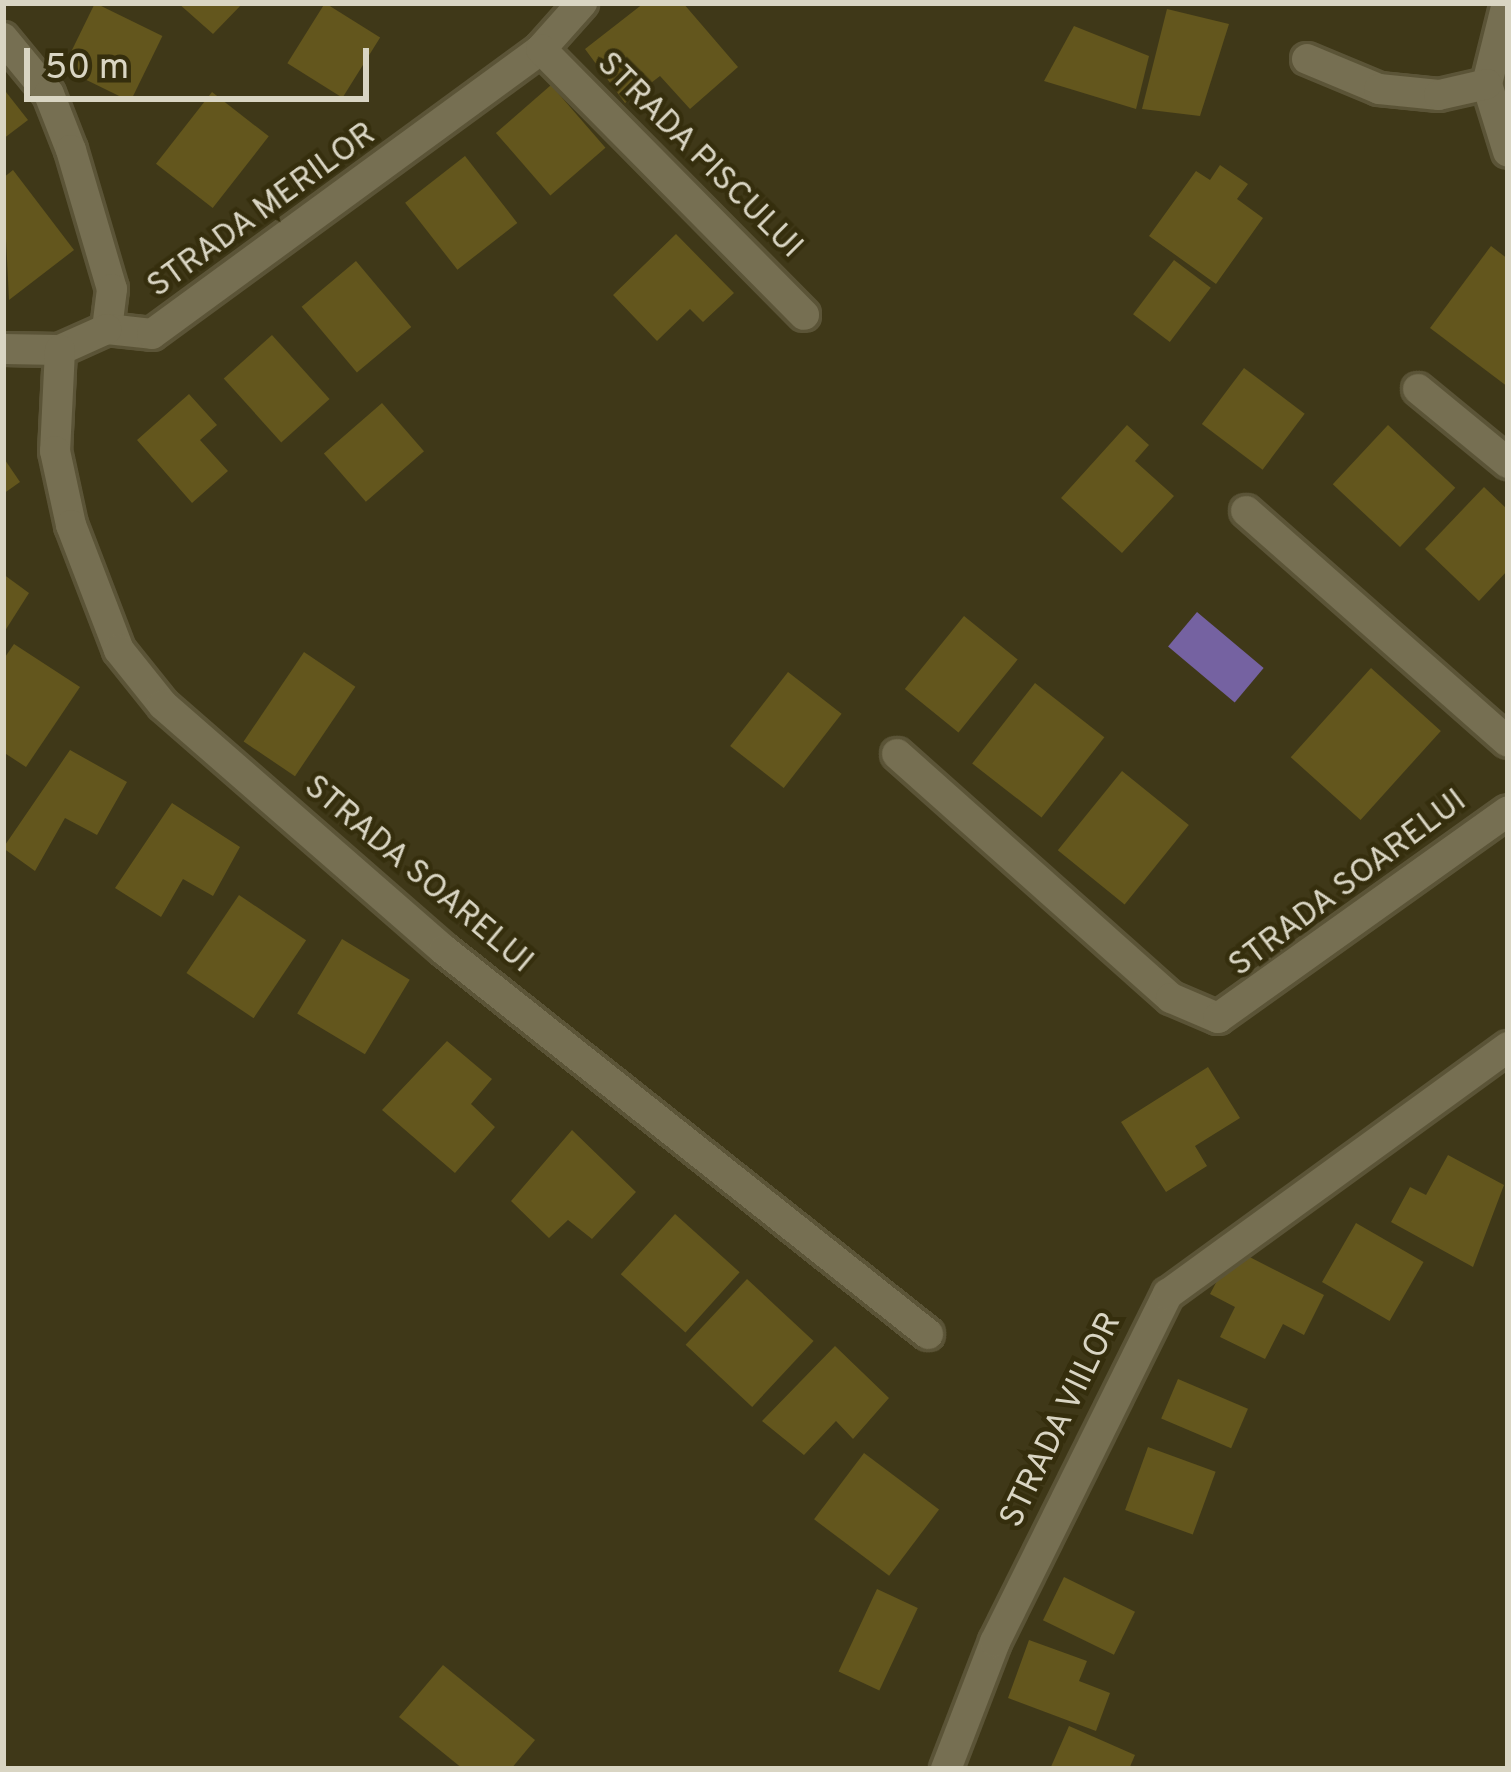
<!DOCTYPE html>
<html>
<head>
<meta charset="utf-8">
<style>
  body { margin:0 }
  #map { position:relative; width:1511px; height:1772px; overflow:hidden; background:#3f3818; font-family:Overpass,sans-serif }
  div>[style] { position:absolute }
  .water>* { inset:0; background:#7562a1; transform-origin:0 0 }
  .building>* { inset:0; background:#63561d; transform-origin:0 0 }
  .roads { filter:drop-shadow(3px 0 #5b5437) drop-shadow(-3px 0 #5b5437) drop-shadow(0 3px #5b5437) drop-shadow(0 -3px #5b5437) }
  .minor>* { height:30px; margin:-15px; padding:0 15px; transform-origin:15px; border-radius:15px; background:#766f52 }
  span { translate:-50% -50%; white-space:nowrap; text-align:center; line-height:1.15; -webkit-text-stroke:9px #352e0d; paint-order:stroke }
  .street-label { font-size:33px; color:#d9d5c3 }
  .frame { position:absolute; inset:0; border:6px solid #d9d5c3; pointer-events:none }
  .scale { position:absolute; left:24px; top:48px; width:345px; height:54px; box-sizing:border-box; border:6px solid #d9d5c3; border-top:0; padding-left:15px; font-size:36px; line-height:42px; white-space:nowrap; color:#d9d5c3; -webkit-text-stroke:9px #352e0d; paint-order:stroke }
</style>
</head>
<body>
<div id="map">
  <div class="water">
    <div style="left:1197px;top:612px;width:87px;height:45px;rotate:40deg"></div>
  </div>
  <div class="building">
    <div style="left:95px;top:3px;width:75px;height:73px;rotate:26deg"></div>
    <div style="clip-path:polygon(178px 3px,243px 3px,213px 34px)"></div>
    <div style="left:325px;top:3px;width:65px;height:71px;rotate:32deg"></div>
    <div style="clip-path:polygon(644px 3px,683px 3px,738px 67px,690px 109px,660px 76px,625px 103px,585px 49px)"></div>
    <div style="clip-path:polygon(1167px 9px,1229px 24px,1200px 116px,1142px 109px)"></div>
    <div style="clip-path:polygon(1074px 26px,1149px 56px,1136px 109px,1044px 81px)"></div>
    <div style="left:551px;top:85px;width:83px;height:73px;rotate:49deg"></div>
    <div style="clip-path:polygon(6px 92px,28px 120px,3px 139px,3px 94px)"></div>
    <div style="left:212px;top:92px;width:72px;height:91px;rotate:38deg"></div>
    <div style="left:465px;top:156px;width:85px;height:76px;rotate:52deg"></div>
    <div style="clip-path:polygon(1220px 165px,1248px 184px,1237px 199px,1263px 218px,1216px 284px,1149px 236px,1196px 171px,1210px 180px)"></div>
    <div style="clip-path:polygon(13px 170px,74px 250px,9px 300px,3px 178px)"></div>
    <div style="clip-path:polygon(676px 234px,734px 293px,703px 322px,690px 309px,657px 341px,613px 295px)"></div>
    <div style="clip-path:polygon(1491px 246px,1508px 259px,1508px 387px,1430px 328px)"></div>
    <div style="left:1174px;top:260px;width:46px;height:68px;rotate:37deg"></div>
    <div style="left:356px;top:261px;width:86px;height:71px;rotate:50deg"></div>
    <div style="left:272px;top:335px;width:86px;height:65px;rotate:48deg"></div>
    <div style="left:1244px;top:368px;width:76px;height:70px;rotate:37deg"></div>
    <div style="clip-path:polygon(189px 394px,217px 425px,200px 440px,228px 471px,192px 503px,137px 440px)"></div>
    <div style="left:382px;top:403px;width:64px;height:77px;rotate:49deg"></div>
    <div style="clip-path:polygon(1127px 425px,1149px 445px,1135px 461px,1174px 496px,1122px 553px,1061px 498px)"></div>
    <div style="left:1388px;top:425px;width:92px;height:81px;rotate:43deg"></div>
    <div style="clip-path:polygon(3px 457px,20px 482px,3px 494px)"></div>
    <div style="clip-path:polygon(1484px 487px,1508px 510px,1508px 570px,1479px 601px,1425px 549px)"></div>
    <div style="clip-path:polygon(3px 574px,29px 593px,3px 634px)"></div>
    <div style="left:964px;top:616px;width:69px;height:94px;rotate:39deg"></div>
    <div style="clip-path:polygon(14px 644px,80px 687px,26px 767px,3px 752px,3px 660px)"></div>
    <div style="left:304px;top:652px;width:62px;height:108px;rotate:34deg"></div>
    <div style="left:1371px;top:668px;width:94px;height:120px;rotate:42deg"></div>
    <div style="left:788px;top:672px;width:68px;height:94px;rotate:38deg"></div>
    <div style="left:1035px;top:683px;width:88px;height:102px;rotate:38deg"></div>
    <div style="clip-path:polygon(70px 750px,127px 782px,97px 835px,65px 818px,35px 871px,3px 848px)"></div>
    <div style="left:1122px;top:771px;width:86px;height:102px;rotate:39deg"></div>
    <div style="clip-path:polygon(172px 803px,240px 847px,213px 896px,183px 879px,161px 917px,115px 888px)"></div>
    <div style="left:239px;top:895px;width:81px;height:94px;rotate:34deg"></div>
    <div style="left:342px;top:939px;width:79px;height:87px;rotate:31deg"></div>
    <div style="clip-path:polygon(447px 1041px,492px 1079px,471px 1104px,495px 1127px,455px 1173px,382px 1110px)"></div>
    <div style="clip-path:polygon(1208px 1067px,1240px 1118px,1195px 1146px,1207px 1166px,1166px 1192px,1121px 1122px)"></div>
    <div style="clip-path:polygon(572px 1130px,636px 1192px,592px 1239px,568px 1220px,549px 1238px,511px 1201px)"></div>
    <div style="clip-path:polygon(1448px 1155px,1504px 1185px,1473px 1267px,1391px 1222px,1410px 1187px,1426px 1195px)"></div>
    <div style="left:675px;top:1214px;width:87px;height:81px;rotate:42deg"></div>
    <div style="left:1356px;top:1223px;width:78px;height:68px;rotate:30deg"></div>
    <div style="clip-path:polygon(1234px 1249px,1324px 1295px,1304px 1335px,1283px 1324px,1265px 1359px,1220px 1337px,1235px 1307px,1210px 1294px)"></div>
    <div style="left:747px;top:1279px;width:91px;height:90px;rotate:43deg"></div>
    <div style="clip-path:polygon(835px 1346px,889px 1398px,853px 1439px,836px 1421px,804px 1455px,762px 1421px)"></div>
    <div style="left:1178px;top:1379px;width:76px;height:43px;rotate:23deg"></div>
    <div style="left:1148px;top:1447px;width:72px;height:67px;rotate:20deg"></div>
    <div style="left:864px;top:1453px;width:94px;height:83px;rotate:37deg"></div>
    <div style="left:1064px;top:1577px;width:79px;height:48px;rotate:26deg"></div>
    <div style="left:877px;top:1589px;width:45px;height:91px;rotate:25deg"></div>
    <div style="clip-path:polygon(1029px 1640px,1087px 1661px,1079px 1681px,1110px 1693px,1096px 1731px,1008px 1698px)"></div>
    <div style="clip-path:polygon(443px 1665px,535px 1740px,511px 1769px,463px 1769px,399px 1717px)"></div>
    <div style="clip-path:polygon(1069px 1726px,1135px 1755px,1129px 1769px,1050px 1769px)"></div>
  </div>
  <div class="roads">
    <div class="minor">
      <div style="left:1507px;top:3px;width:83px;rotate:103.9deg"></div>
      <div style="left:1487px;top:84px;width:71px;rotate:72.8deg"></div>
      <div style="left:3px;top:38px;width:72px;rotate:50.6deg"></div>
      <div style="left:49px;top:94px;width:60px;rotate:68.6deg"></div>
      <div style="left:71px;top:150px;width:145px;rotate:73.6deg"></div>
      <div style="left:112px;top:289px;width:40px;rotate:97.1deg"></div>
      <div style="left:107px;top:329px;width:45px;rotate:6.3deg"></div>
      <div style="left:152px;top:334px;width:482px;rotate:-36.2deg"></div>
      <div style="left:541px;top:49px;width:62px;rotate:-48.3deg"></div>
      <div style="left:541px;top:49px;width:374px;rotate:45.3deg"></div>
      <div style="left:1307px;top:59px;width:78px;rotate:22.6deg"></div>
      <div style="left:1379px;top:89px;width:60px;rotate:5.7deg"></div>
      <div style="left:1439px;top:95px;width:49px;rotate:-12.9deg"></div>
      <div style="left:3px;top:349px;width:57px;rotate:1deg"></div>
      <div style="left:60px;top:350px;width:51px;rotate:-24.1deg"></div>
      <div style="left:60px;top:350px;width:101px;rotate:92.8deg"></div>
      <div style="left:55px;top:451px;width:76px;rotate:77.8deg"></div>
      <div style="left:71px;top:525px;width:134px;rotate:69deg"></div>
      <div style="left:119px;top:650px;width:70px;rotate:51.3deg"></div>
      <div style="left:163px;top:705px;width:373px;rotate:41.1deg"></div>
      <div style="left:444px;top:950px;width:618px;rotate:38.43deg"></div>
      <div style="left:1418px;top:389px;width:117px;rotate:39.4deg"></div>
      <div style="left:1246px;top:511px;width:349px;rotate:41.4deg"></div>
      <div style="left:897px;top:754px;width:367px;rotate:41.7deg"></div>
      <div style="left:1171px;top:998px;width:51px;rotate:23.1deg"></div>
      <div style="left:1218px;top:1018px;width:356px;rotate:-35.5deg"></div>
      <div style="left:946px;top:1769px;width:136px;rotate:-68.9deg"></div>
      <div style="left:995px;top:1642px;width:389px;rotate:-63.6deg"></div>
      <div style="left:1168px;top:1294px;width:420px;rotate:-36deg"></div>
    </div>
  </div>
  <div class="street-label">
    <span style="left:698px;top:157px;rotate:45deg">STRADA PISCULUI</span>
    <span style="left:263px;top:212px;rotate:-36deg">STRADA MERILOR</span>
    <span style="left:417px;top:876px;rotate:40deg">STRADA SOARELUI</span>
    <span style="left:1349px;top:885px;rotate:-37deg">STRADA SOARELUI</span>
    <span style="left:1063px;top:1421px;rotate:-64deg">STRADA VIILOR</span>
  </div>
  <div class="frame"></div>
  <div class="scale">50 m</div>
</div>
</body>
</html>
